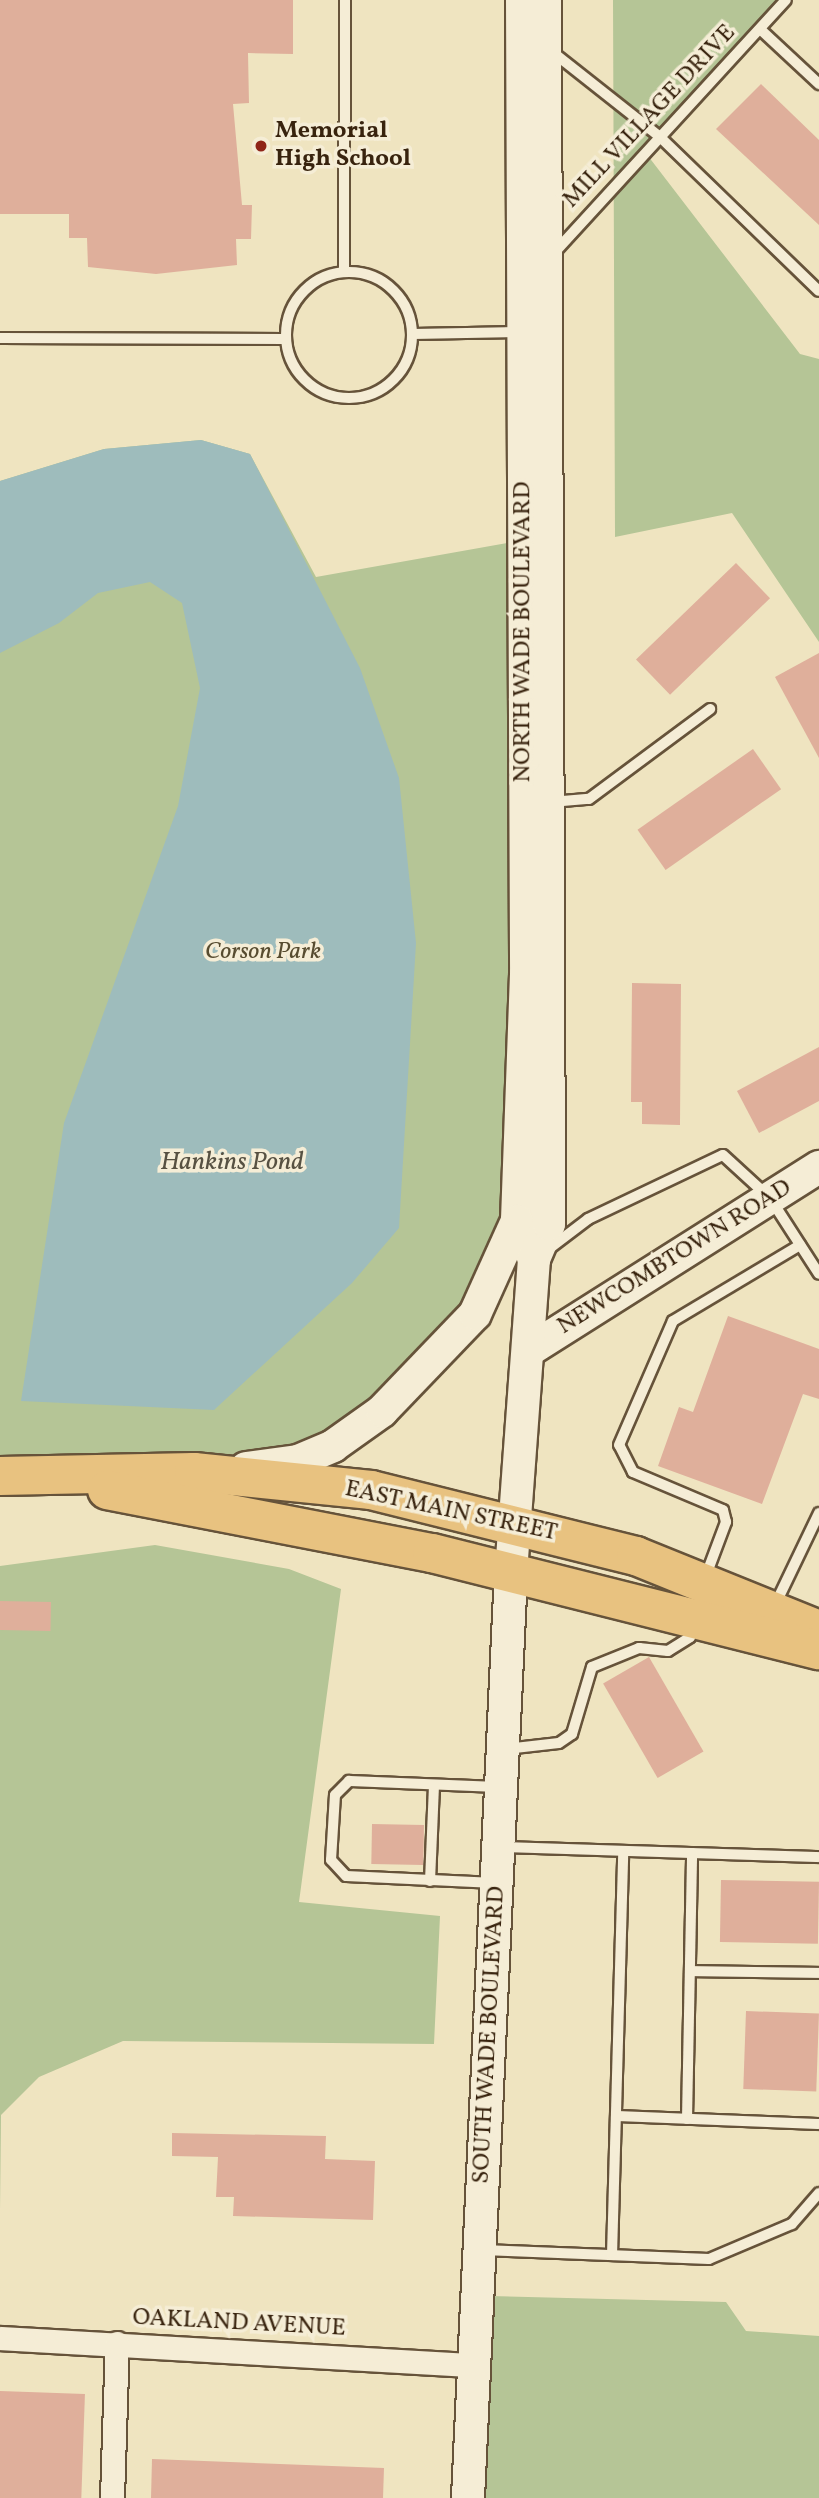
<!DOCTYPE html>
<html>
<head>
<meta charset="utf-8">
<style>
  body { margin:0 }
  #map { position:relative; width:819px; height:2498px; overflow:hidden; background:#efe4c0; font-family:Vollkorn,serif }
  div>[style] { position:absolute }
  .green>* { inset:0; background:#b5c596 }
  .water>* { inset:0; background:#9ebcbc }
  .building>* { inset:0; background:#dfaf9b; transform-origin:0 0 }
  .roads { filter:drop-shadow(2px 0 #66533a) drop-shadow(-2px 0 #66533a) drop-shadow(0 2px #66533a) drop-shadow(0 -2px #66533a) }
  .lane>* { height:10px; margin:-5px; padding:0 5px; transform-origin:5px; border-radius:5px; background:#f5edd6 }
  .lane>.ring { margin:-5px; padding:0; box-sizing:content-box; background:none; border:10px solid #f5edd6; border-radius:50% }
  .street>* { height:23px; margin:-11.5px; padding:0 11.5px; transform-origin:11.5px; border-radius:11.5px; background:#f5edd6 }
  .secondary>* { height:32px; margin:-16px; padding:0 16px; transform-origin:16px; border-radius:16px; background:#f5edd6 }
  .highway>* { height:38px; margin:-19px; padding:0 19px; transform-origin:19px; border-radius:19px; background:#e8c280 }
  .dots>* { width:19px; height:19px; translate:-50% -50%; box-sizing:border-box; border:4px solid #f5edd6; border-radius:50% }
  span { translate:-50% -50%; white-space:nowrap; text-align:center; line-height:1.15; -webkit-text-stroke:7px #f5edd6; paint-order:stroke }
  .street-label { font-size:24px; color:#38230e }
  .poi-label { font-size:24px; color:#38230e; font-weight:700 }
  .left { translate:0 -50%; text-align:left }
  .park-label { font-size:24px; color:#574c30; font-style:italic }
  .water-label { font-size:26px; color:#575142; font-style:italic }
</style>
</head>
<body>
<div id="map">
  <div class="green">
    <div style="clip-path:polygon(613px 0,787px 0,645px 152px,800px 354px,819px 359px,819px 642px,732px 513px,615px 537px)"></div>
    <div style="clip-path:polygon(201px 440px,250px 454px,316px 577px,524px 540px,517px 1221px,475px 1314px,298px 1461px,0 1476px,0 481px,104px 449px)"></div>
    <div style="clip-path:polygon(155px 1545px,289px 1569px,341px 1589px,299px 1902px,440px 1916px,434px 2044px,123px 2041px,39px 2077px,1px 2115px,0 2211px,0 1566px)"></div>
    <div style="clip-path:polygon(490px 2296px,726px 2302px,746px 2331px,819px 2336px,819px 2498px,479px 2498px)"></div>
  </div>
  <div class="water">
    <div style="clip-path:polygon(201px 440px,250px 454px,360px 668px,399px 778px,416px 943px,399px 1228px,352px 1283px,214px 1410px,21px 1401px,64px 1123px,178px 806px,200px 688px,182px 603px,150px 582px,98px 593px,59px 623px,0 653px,0 481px,104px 449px)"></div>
  </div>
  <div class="building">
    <div style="clip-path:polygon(0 0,293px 0,293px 54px,248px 53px,249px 103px,233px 104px,242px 205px,252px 205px,251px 239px,236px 239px,237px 265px,156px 274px,88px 267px,87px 238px,69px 238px,69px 214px,0 214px)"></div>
    <div style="clip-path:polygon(761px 84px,819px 140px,819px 225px,716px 129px)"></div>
    <div style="left:736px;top:563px;width:49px;height:139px;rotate:46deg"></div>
    <div style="clip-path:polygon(819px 653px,819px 758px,775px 677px)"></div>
    <div style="left:753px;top:749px;width:49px;height:141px;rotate:55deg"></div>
    <div style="clip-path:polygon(632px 983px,681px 984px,680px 1125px,642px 1124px,642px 1102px,631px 1102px)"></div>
    <div style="clip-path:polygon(819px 1047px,819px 1101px,759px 1133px,737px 1091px)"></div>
    <div style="clip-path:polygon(728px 1316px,819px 1349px,819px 1399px,803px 1394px,762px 1504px,658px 1466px,679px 1407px,693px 1412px)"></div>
    <div style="left:0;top:1601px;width:51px;height:29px;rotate:1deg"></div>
    <div style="left:649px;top:1657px;width:109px;height:53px;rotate:60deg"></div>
    <div style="left:372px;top:1824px;width:52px;height:40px;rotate:1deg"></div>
    <div style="left:721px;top:1880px;width:98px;height:62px;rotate:1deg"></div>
    <div style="left:746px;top:2011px;width:73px;height:78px;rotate:2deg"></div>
    <div style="clip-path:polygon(172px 2133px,326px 2136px,325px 2159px,375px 2161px,373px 2220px,233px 2216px,234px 2197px,216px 2197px,218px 2157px,172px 2156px)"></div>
    <div style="left:0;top:2391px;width:85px;height:107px;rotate:2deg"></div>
    <div style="clip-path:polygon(152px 2459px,384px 2468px,383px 2498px,151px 2498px)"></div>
  </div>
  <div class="roads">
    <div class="lane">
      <div style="left:760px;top:29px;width:81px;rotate:43deg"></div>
      <div style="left:550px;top:50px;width:140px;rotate:38.3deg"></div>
      <div style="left:660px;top:137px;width:221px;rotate:44.1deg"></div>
      <div style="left:554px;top:253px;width:343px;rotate:-47.5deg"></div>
      <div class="ring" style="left:286px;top:272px;width:116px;height:116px"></div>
      <div style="left:344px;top:272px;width:272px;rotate:-89.8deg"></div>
      <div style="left:413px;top:334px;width:106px;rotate:-1.1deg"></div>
      <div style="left:0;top:338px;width:286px;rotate:0.2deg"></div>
      <div style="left:551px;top:802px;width:38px;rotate:-5deg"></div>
      <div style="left:589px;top:799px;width:151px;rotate:-36.6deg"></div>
      <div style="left:550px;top:1248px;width:48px;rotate:-37.3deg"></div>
      <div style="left:588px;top:1219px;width:149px;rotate:-25.4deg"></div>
      <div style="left:723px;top:1155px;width:64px;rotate:42.5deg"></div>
      <div style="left:770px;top:1198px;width:90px;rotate:57.2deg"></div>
      <div style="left:705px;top:1578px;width:60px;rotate:-69.4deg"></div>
      <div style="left:726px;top:1522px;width:12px;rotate:-104deg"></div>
      <div style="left:723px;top:1510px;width:98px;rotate:-157.1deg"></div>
      <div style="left:633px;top:1472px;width:30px;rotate:-117deg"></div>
      <div style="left:619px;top:1445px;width:135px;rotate:-66.5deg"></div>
      <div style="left:673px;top:1321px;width:148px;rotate:-30.9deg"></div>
      <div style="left:775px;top:1605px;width:102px;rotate:-64.4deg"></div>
      <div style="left:506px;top:1749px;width:53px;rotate:-6.5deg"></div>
      <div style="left:559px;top:1743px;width:16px;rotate:-35deg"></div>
      <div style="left:572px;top:1734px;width:70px;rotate:-73.4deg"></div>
      <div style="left:592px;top:1667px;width:51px;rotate:-22deg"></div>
      <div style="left:639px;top:1648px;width:29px;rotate:6deg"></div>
      <div style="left:668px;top:1651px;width:26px;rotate:-32deg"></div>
      <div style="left:690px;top:1637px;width:14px;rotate:-73deg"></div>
      <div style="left:501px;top:1847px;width:318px;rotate:1.8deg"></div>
      <div style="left:430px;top:1881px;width:96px;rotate:-87.6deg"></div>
      <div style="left:495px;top:1883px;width:149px;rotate:-177.3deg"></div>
      <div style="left:346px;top:1876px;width:22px;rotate:-133deg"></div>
      <div style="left:331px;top:1860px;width:65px;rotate:-86.5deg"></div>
      <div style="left:335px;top:1795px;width:20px;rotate:-45deg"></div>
      <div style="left:349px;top:1781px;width:150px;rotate:2.3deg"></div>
      <div style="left:690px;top:1971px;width:129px;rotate:0.9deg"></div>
      <div style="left:616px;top:2116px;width:203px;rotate:2.3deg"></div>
      <div style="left:687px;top:2119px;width:266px;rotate:-88.9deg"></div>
      <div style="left:483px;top:2250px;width:226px;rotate:2.3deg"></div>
      <div style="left:709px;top:2259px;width:90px;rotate:-22.9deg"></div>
      <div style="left:792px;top:2224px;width:41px;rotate:-48.9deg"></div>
      <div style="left:612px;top:2255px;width:404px;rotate:-88.4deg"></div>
    </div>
    <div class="street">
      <div style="left:0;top:2338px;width:476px;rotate:3.3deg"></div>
      <div style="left:112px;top:2498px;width:155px;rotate:-88.2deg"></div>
    </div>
    <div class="secondary">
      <div style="left:522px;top:0;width:974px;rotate:89.76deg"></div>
      <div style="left:526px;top:974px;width:247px;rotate:92.1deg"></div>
      <div style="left:517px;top:1221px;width:42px;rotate:65.9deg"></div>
      <div style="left:531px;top:1349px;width:341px;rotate:-32.3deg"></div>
      <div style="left:246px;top:1468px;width:52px;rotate:-7.7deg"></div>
      <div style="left:298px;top:1461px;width:38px;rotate:-23deg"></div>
      <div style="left:333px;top:1446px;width:60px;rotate:-35.5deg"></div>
      <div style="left:382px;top:1411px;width:134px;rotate:-46.2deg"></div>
      <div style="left:475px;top:1314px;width:102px;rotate:-65.7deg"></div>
      <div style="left:468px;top:2498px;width:927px;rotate:-87.34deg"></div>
      <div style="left:511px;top:1572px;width:314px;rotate:-85.8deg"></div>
      <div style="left:534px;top:1259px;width:38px;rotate:-67deg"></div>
      <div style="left:549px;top:1224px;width:1224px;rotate:-90.19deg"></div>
    </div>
    <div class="highway">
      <div style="left:0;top:1476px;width:194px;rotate:-1.2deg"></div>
      <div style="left:194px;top:1472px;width:178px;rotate:5.8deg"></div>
      <div style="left:371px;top:1490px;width:273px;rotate:14deg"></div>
      <div style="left:636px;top:1556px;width:197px;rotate:22deg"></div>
      <div style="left:107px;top:1490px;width:331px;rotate:11deg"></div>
      <div style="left:432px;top:1553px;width:399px;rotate:14.1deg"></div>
    </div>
  </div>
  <div class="dots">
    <div style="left:261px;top:146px;background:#8f2418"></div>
  </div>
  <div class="street-label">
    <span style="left:650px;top:117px;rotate:-47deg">MILL VILLAGE DRIVE</span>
    <span style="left:524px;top:632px;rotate:-90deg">NORTH WADE BOULEVARD</span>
    <span style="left:675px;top:1258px;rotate:-32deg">NEWCOMBTOWN ROAD</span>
    <span style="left:451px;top:1512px;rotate:12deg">EAST MAIN STREET</span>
    <span style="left:490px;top:2035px;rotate:-87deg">SOUTH WADE BOULEVARD</span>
    <span style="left:239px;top:2324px;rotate:3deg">OAKLAND AVENUE</span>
  </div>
  <div class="poi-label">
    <span class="left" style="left:275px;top:146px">Memorial<br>High School</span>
  </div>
  <div class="park-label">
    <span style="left:263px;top:953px">Corson Park</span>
  </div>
  <div class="water-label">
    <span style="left:232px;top:1163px">Hankins Pond</span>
  </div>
</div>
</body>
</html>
